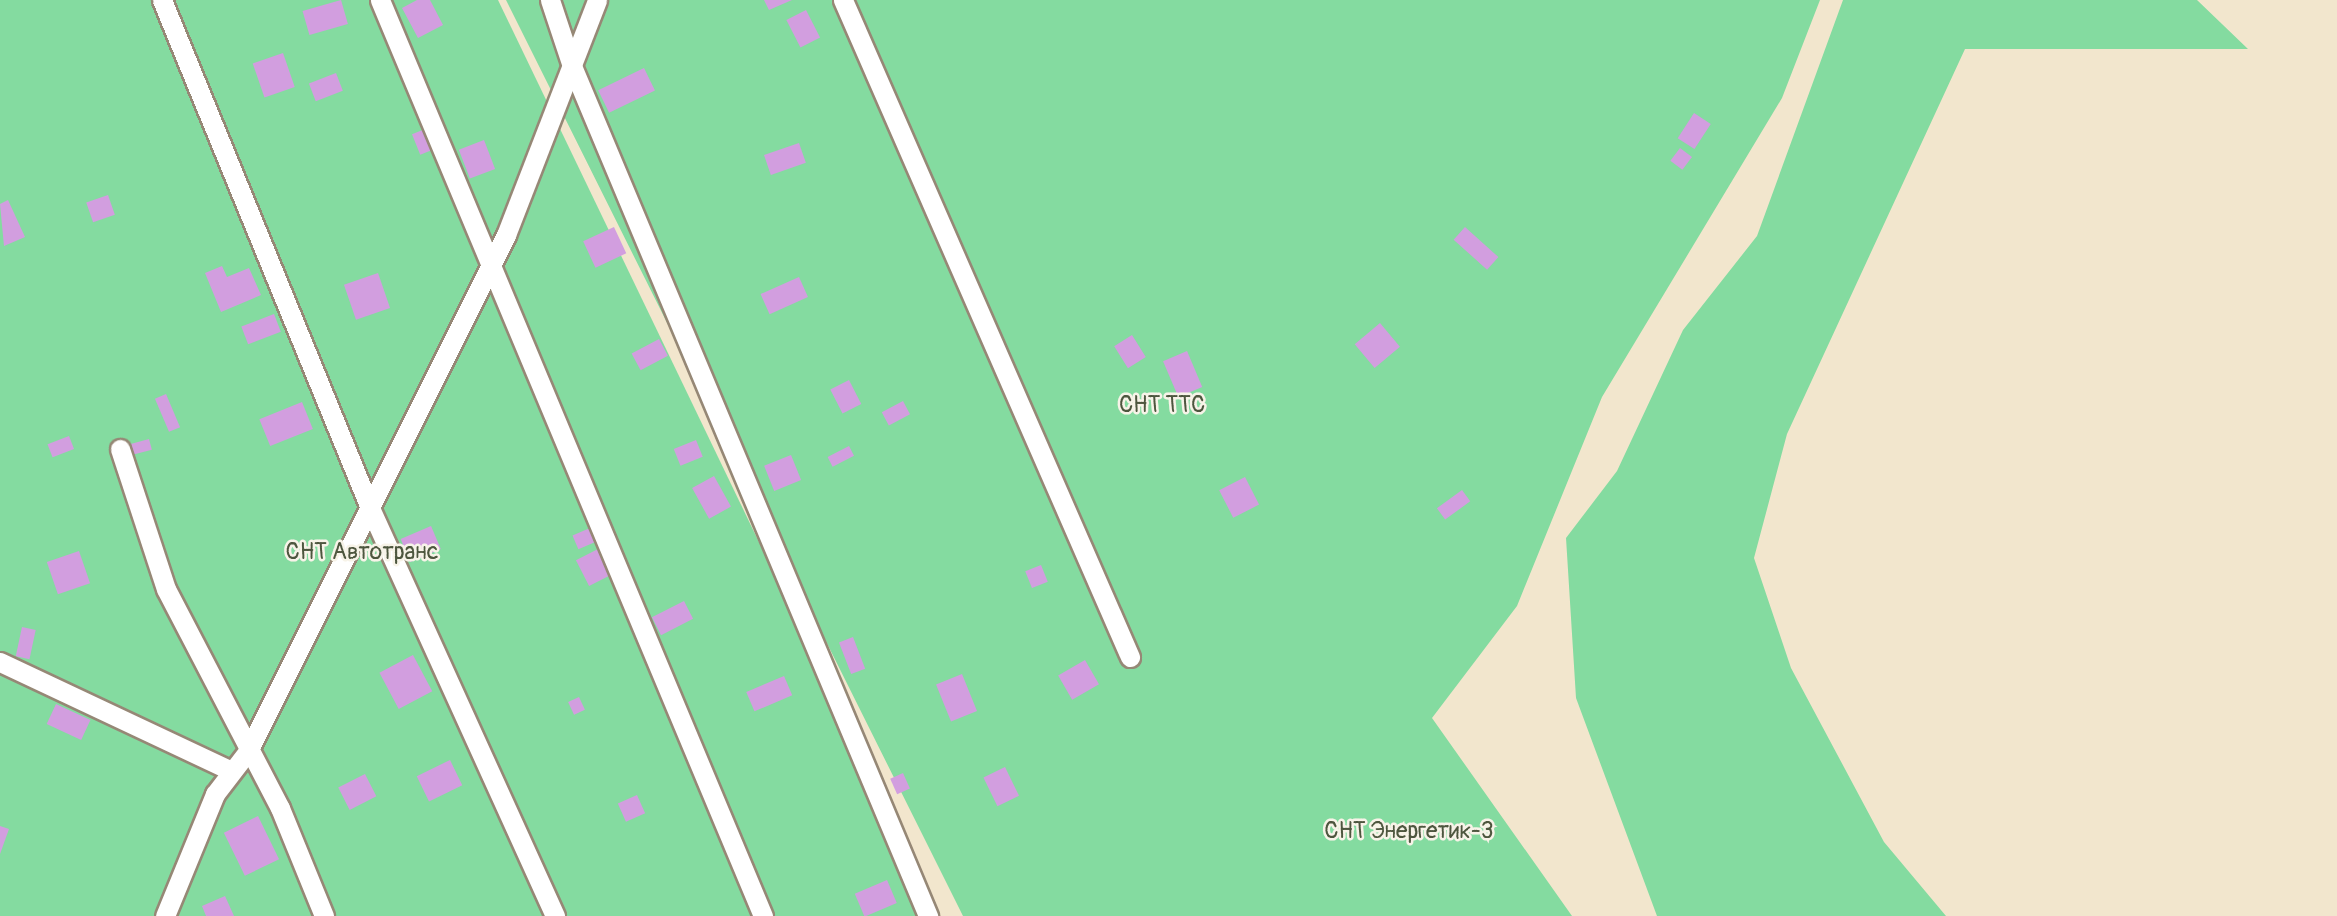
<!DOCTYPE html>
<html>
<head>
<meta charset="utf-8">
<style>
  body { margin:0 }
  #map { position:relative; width:2337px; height:916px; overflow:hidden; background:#f2e6cd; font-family:Pangolin,sans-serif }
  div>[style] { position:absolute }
  .green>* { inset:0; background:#84dba0 }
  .building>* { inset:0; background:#d29edf; transform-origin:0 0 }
  .roads { filter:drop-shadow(2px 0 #968876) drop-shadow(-2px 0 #968876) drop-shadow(0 2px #968876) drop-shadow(0 -2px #968876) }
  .service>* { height:19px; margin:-9.5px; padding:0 9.5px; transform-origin:9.5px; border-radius:9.5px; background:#fff }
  span { translate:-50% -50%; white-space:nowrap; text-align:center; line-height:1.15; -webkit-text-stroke:5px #f7f3e8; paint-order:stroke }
  .park-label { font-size:23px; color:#4d563e }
</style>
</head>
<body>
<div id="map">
  <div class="green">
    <div style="clip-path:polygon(0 0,498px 0,939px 916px,0 916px)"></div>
    <div style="clip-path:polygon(506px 0,1820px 0,1782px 98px,1602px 397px,1517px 606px,1432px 718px,1572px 916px,963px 916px)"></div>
    <div style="clip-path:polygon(1843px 0,2197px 0,2248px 49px,1965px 49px,1787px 434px,1754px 558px,1791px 668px,1884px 842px,1946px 916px,1657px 916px,1576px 698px,1566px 538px,1617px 471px,1683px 330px,1757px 236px)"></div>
  </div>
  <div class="building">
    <div style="left:341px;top:0;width:25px;height:40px;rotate:74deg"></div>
    <div style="clip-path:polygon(417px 0,430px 0,443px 25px,418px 38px,402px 8px)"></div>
    <div style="clip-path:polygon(764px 0,792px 0,769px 10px)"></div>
    <div style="left:806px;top:10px;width:31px;height:22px;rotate:63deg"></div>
    <div style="left:283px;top:53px;width:36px;height:32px;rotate:71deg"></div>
    <div style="left:644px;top:68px;width:25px;height:51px;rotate:64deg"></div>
    <div style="left:336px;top:73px;width:19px;height:29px;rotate:69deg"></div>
    <div style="left:1694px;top:113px;width:20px;height:30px;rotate:33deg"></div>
    <div style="left:425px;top:129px;width:22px;height:14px;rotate:68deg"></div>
    <div style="left:484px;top:140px;width:31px;height:27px;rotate:69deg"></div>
    <div style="left:799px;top:143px;width:21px;height:37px;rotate:71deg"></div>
    <div style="left:1680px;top:148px;width:15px;height:16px;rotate:37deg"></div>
    <div style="left:108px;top:195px;width:21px;height:23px;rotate:71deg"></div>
    <div style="clip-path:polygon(8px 200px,25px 237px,4px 246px,0 204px)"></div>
    <div style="left:614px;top:227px;width:29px;height:34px;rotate:65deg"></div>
    <div style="left:1465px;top:227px;width:45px;height:17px;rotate:42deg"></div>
    <div style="clip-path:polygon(222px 266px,227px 277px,249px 268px,261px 295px,221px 312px,205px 273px)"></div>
    <div style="left:378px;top:273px;width:37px;height:36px;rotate:71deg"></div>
    <div style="left:799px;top:277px;width:22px;height:42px;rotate:66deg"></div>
    <div style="left:274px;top:314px;width:19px;height:35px;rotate:69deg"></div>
    <div style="left:1380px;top:323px;width:31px;height:33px;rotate:50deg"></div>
    <div style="left:1132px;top:335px;width:26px;height:21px;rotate:58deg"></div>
    <div style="left:659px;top:339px;width:19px;height:31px;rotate:62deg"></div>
    <div style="left:1187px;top:351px;width:39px;height:26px;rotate:67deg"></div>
    <div style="left:849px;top:380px;width:27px;height:21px;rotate:63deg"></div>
    <div style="left:166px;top:394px;width:36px;height:12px;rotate:67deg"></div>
    <div style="left:903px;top:401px;width:15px;height:24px;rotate:62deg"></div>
    <div style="left:302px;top:402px;width:29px;height:46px;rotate:68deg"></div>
    <div style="left:69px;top:436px;width:14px;height:23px;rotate:69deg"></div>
    <div style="left:149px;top:439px;width:11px;height:19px;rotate:75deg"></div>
    <div style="left:696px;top:440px;width:18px;height:24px;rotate:68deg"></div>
    <div style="left:849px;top:446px;width:11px;height:24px;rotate:63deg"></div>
    <div style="left:791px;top:455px;width:27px;height:29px;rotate:68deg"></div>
    <div style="left:714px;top:476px;width:35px;height:25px;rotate:61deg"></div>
    <div style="left:1245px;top:477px;width:31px;height:29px;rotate:63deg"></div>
    <div style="left:1462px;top:490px;width:14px;height:31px;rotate:54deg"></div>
    <div style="left:431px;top:526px;width:25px;height:33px;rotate:67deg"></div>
    <div style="left:590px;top:528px;width:15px;height:19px;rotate:67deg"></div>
    <div style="left:600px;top:548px;width:29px;height:27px;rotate:63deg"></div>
    <div style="left:79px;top:551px;width:34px;height:34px;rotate:71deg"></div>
    <div style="left:1041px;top:565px;width:18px;height:17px;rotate:68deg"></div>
    <div style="left:684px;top:601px;width:20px;height:36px;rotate:63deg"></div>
    <div style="left:22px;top:627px;width:14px;height:30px;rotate:12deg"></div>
    <div style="left:853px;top:637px;width:34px;height:15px;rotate:69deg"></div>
    <div style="left:413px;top:655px;width:41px;height:38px;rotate:62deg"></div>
    <div style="left:1085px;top:660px;width:28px;height:31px;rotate:60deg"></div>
    <div style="left:962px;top:674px;width:40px;height:28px;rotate:68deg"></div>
    <div style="left:784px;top:676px;width:21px;height:41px;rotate:67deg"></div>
    <div style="left:579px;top:697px;width:14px;height:12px;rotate:65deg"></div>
    <div style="left:56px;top:704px;width:38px;height:22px;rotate:25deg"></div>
    <div style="left:450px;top:760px;width:28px;height:37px;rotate:64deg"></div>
    <div style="left:1005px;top:767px;width:32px;height:24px;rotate:64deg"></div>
    <div style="left:903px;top:773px;width:17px;height:14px;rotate:66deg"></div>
    <div style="left:365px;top:774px;width:25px;height:30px;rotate:63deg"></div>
    <div style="left:637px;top:795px;width:20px;height:21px;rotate:66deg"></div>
    <div style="left:258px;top:816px;width:48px;height:38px;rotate:64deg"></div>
    <div style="clip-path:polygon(0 826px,9px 829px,0 854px)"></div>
    <div style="left:887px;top:880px;width:25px;height:35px;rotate:67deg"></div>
    <div style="clip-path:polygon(225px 896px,234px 916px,206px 916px,202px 906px)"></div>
  </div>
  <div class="roads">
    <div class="service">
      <div style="left:162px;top:0;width:549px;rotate:67.73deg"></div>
      <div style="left:370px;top:508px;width:448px;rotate:65.6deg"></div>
      <div style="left:380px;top:0;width:993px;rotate:67.31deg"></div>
      <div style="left:550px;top:0;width:70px;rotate:71.6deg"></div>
      <div style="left:572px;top:66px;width:922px;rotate:67.27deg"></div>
      <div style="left:843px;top:0;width:717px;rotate:66.4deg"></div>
      <div style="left:120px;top:449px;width:147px;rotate:71.8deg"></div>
      <div style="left:166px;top:589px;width:247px;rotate:62.5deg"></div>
      <div style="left:280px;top:808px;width:117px;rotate:67.8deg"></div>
      <div style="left:0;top:662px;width:256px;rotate:25.2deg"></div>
      <div style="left:165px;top:916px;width:132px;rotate:-67.7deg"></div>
      <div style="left:215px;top:794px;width:54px;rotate:-52.5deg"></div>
      <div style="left:248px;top:751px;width:577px;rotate:-63.43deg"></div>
      <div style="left:506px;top:235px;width:252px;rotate:-68.8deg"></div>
    </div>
  </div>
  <div class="park-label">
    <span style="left:1162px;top:405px">СНТ ТТС</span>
    <span style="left:362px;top:552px">СНТ Автотранс</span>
    <span style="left:1409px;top:831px">СНТ Энергетик-3</span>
  </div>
</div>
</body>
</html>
